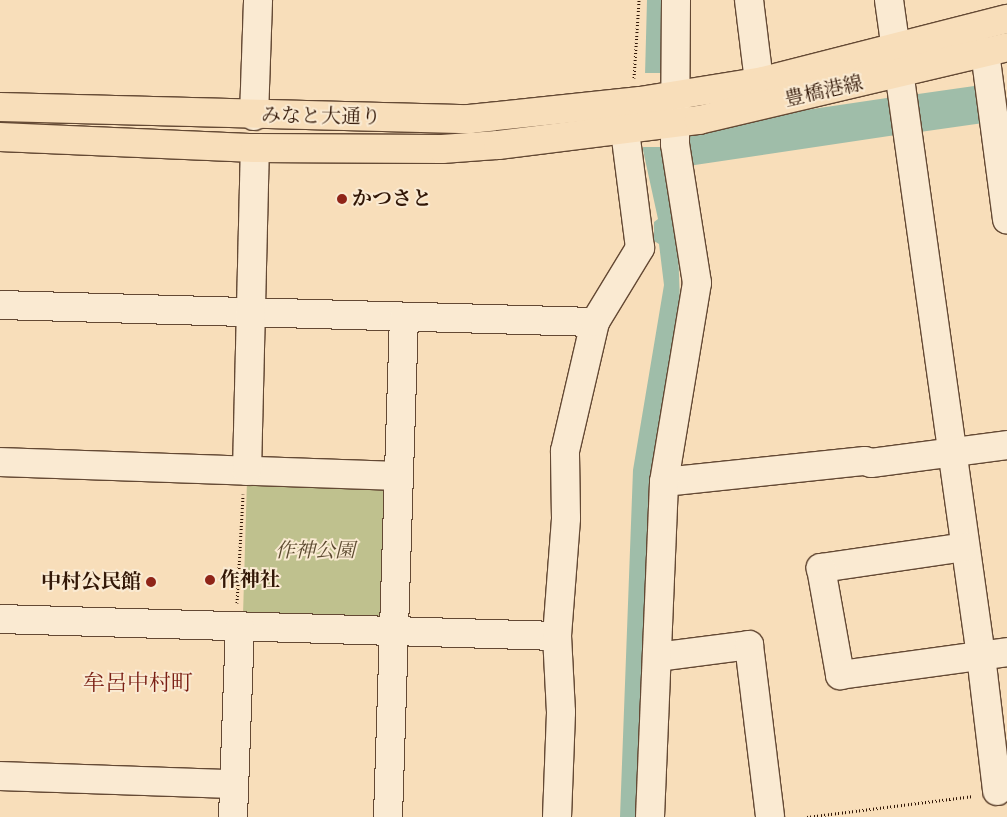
<!DOCTYPE html>
<html>
<head>
<meta charset="utf-8">
<style>
  body { margin:0 }
  #map { position:relative; width:1007px; height:817px; overflow:hidden; background:#f8deba; font-family:"IM FELL English","Noto Serif JP",serif }
  div>[style] { position:absolute }
  .green>* { inset:0; background:#bfc18e }
  .water>* { inset:0; background:#9fbda9 }
  .pier>* { inset:0; background:#f8deba; transform-origin:0 0 }
  .river>* { height:38px; margin:-19px; padding:0 19px; transform-origin:19px; border-radius:19px; background:#9fbda9 }
  .path>* { height:3px; margin-top:-1.5px; transform-origin:0; background:repeating-linear-gradient(90deg,#321707 0 1px,transparent 0 3.5px) }
  .roads { filter:drop-shadow(1px 0 #644934) drop-shadow(-1px 0 #644934) drop-shadow(0 1px #644934) drop-shadow(0 -1px #644934) }
  .minor>* { height:28px; margin:-14px; padding:0 14px; transform-origin:14px; border-radius:14px; background:#faead2 }
  .major>* { height:28px; margin:-14px; padding:0 14px; transform-origin:14px; border-radius:14px; background:#f8deba }
  .dots>* { width:14px; height:14px; translate:-50% -50%; box-sizing:border-box; border:2px solid #faead2; border-radius:50% }
  span { translate:-50% -50%; white-space:nowrap; text-align:center; line-height:1.15; -webkit-text-stroke:4px #faead2; paint-order:stroke }
  .street-label { font-size:20px; color:#321707 }
  .poi-label { font-size:20px; color:#321707; font-weight:700 }
  .left { translate:0 -50%; text-align:left }
  .right { translate:-100% -50%; text-align:right }
  .park-label { font-size:20px; color:#5c4a30; font-style:italic }
  .quarter-label { font-size:22px; color:#7a1f14 }
</style>
</head>
<body>
<div id="map">
  <div class="green">
    <div style="clip-path:polygon(247px 480px,386px 484px,383px 616px,374px 622px,243px 615px)"></div>
  </div>
  <div class="water">
    <div style="clip-path:polygon(647px 0,669px 0,680px 302px,650px 480px,640px 817px,620px 817px,633px 470px,664px 285px,659px 244px,654px 241px,654px 222px,658px 219px,643px 150px)"></div>
  </div>
  <div class="pier">
    <div style="left:665px;top:73px;width:74px;height:23px;rotate:90deg"></div>
  </div>
  <div class="river">
    <div style="left:912px;top:114px;width:71px;rotate:-8.1deg"></div>
    <div style="left:687px;top:147px;width:210px;rotate:-8.5deg"></div>
  </div>
  <div class="path">
    <div style="left:634px;top:78px;width:78px;rotate:-86.3deg"></div>
    <div style="left:237px;top:603px;width:109px;rotate:-86.8deg"></div>
    <div style="left:807px;top:817px;width:168px;rotate:-7.2deg"></div>
  </div>
  <div class="roads">
    <div class="minor">
      <div style="left:749px;top:0;width:83px;rotate:83deg"></div>
      <div style="left:889px;top:0;width:662px;rotate:82.02deg"></div>
      <div style="left:981px;top:656px;width:136px;rotate:83.2deg"></div>
      <div style="left:985px;top:52px;width:169px;rotate:82.5deg"></div>
      <div style="left:254px;top:116px;width:116px;rotate:-88deg"></div>
      <div style="left:0;top:305px;width:595px;rotate:1.64deg"></div>
      <div style="left:0;top:462px;width:399px;rotate:2deg"></div>
      <div style="left:247px;top:471px;width:323px;rotate:-88.6deg"></div>
      <div style="left:664px;top:482px;width:202px;rotate:-6deg"></div>
      <div style="left:865px;top:461px;width:6px;rotate:18deg"></div>
      <div style="left:871px;top:463px;width:137px;rotate:-7.5deg"></div>
      <div style="left:965px;top:547px;width:146px;rotate:171.7deg"></div>
      <div style="left:821px;top:568px;width:109px;rotate:79.9deg"></div>
      <div style="left:840px;top:675px;width:169px;rotate:-7.8deg"></div>
      <div style="left:0;top:619px;width:557px;rotate:1.75deg"></div>
      <div style="left:657px;top:657px;width:93px;rotate:-7.4deg"></div>
      <div style="left:749px;top:645px;width:173px;rotate:83deg"></div>
      <div style="left:0;top:776px;width:233px;rotate:2deg"></div>
      <div style="left:233px;top:817px;width:191px;rotate:-87.9deg"></div>
      <div style="left:388px;top:817px;width:500px;rotate:-88.17deg"></div>
      <div style="left:557px;top:817px;width:105px;rotate:-87.8deg"></div>
      <div style="left:561px;top:712px;width:76px;rotate:-93deg"></div>
      <div style="left:557px;top:636px;width:118px;rotate:-85.6deg"></div>
      <div style="left:566px;top:518px;width:67px;rotate:-90.9deg"></div>
      <div style="left:565px;top:451px;width:132px;rotate:-76.9deg"></div>
      <div style="left:595px;top:322px;width:87px;rotate:-58.7deg"></div>
      <div style="left:640px;top:248px;width:118px;rotate:-97.3deg"></div>
      <div style="left:650px;top:817px;width:335px;rotate:-87.6deg"></div>
      <div style="left:664px;top:482px;width:202px;rotate:-80.6deg"></div>
      <div style="left:697px;top:283px;width:141px;rotate:-99deg"></div>
      <div style="left:675px;top:144px;width:144px;rotate:-89.6deg"></div>
    </div>
    <div class="major">
      <div style="left:0;top:107px;width:469px;rotate:1.5deg"></div>
      <div style="left:469px;top:119px;width:172px;rotate:-6deg"></div>
      <div style="left:640px;top:101px;width:125px;rotate:-9.2deg"></div>
      <div style="left:763px;top:81px;width:252px;rotate:-14.3deg"></div>
      <div style="left:0;top:137px;width:255px;rotate:2.5deg"></div>
      <div style="left:255px;top:148px;width:187px;rotate:0.3deg"></div>
      <div style="left:442px;top:149px;width:56px;rotate:-4.1deg"></div>
      <div style="left:498px;top:145px;width:203px;rotate:-7.1deg"></div>
      <div style="left:699px;top:120px;width:317px;rotate:-13.3deg"></div>
    </div>
  </div>
  <div class="dots">
    <div style="left:342px;top:199px;background:#8f2418"></div>
    <div style="left:210px;top:580px;background:#8f2418"></div>
    <div style="left:151px;top:582px;background:#8f2418"></div>
  </div>
  <div class="street-label">
    <span style="left:824px;top:92px;rotate:-13deg">豊橋港線</span>
    <span style="left:321px;top:117px;rotate:1deg">みなと大通り</span>
  </div>
  <div class="poi-label">
    <span class="left" style="left:352px;top:199px">かつさと</span>
    <span class="left" style="left:220px;top:580px">作神社</span>
    <span class="right" style="left:141px;top:582px">中村公民館</span>
  </div>
  <div class="park-label">
    <span style="left:315px;top:551px">作神公園</span>
  </div>
  <div class="quarter-label">
    <span style="left:138px;top:685px">牟呂中村町</span>
  </div>
</div>
</body>
</html>
